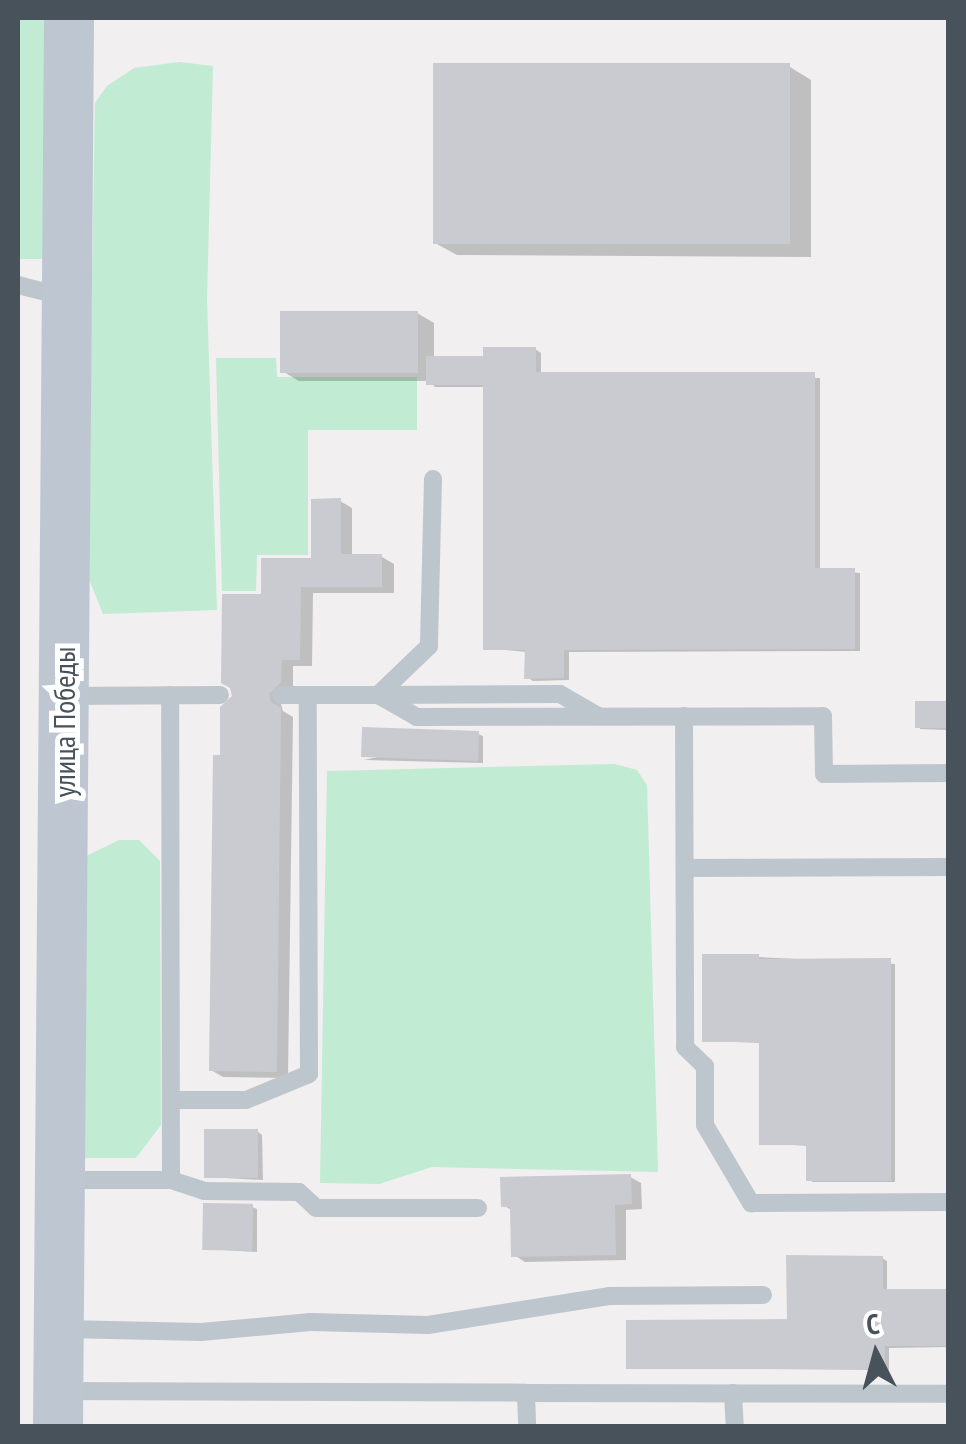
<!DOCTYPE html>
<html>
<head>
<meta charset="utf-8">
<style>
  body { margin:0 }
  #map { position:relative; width:966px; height:1444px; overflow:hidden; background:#f1efef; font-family:"PT Sans Narrow",sans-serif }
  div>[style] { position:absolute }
  .green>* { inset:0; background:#c1ebd2 }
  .shadow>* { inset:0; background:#0003 }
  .building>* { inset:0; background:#c9cbd1; transform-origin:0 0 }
  .lane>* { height:18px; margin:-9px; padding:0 9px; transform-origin:9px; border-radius:9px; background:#bec6cd }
  .secondary>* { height:50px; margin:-25px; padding:0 25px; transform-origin:25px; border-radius:25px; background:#bec7d1 }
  span { translate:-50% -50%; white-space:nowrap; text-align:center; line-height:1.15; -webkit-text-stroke:10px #fff; paint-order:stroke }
  .street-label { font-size:30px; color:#48525b }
  .frame { position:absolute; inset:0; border:20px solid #48525b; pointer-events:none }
  .north { position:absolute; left:826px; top:1304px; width:100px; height:100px; -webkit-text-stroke:8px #fff; paint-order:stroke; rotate:354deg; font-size:28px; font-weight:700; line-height:40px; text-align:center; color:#48525b }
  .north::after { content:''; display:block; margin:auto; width:35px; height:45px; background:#48525b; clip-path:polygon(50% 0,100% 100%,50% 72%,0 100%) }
</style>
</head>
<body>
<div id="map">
  <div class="green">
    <div style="clip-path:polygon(18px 18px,80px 18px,83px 248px,40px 259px,18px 259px)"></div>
    <div style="clip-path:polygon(179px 62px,213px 66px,207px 299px,217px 610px,103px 614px,87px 574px,95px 103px,107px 86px,134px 68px)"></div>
    <div style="clip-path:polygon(216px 358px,276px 358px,277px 377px,417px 377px,417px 430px,308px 430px,308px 555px,257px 555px,256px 591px,222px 591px)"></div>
    <div style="clip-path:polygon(615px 764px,637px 770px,647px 785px,658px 1172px,432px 1167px,379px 1184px,320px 1183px,327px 771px)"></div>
    <div style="clip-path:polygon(119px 840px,139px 840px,160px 861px,161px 1125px,136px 1158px,77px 1158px,76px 861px)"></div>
  </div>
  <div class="shadow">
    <div style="clip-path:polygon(790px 67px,811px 80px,811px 257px,457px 255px,435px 243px)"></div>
    <div style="clip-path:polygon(417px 313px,434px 323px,434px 359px,485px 359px,535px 349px,541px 353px,541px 375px,820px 378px,820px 570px,860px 573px,860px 651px,569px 652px,569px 680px,533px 681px,527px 677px,527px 652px,485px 648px,485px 387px,435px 387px,429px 381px,299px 381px,282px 371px)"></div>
    <div style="clip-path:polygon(340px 501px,352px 508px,352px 557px,382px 557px,394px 564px,394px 593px,313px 593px,312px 666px,293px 666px,293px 689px,280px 701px,283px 711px,293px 717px,288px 1078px,223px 1077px,211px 1070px,222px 758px,263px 597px,314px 561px)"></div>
    <div style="clip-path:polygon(948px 704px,948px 730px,920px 729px,918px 706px)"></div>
    <div style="clip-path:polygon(478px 734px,483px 736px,483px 763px,364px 760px)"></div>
    <div style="clip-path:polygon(758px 957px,895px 964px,895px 1182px,813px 1182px,808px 1179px,808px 1146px,762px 1143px,762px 1043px,705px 1041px)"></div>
    <div style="clip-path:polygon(258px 1132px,262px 1135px,263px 1180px,207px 1177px)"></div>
    <div style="clip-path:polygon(630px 1177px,641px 1183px,642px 1209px,626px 1210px,626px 1260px,525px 1262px,514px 1255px,513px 1211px,503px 1205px)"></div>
    <div style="clip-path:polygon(252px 1207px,257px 1209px,257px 1252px,206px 1249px)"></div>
    <div style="clip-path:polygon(882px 1258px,887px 1261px,887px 1292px,948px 1292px,948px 1347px,889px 1348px,889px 1370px,629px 1368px,789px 1322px)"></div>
  </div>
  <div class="building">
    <div style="left:433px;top:63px;width:357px;height:181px"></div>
    <div style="left:280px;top:311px;width:138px;height:62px"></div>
    <div style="clip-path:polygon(483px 347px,536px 347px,536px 372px,815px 372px,815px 568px,855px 568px,855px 649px,564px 650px,564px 678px,524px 679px,525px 650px,483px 650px,483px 385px,426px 385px,426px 356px,483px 356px)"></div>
    <div style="clip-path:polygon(341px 498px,341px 554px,382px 554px,382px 587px,301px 587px,300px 660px,282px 660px,281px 682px,269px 694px,271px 702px,281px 708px,277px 1072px,209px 1071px,213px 755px,220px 755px,220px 707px,232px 696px,230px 688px,221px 683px,222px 594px,261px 594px,261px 558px,311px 558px,311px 499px)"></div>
    <div style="left:948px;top:701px;width:27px;height:33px;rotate:90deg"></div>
    <div style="left:479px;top:731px;width:30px;height:117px;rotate:92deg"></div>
    <div style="clip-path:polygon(702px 954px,759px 954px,759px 959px,891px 958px,891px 1181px,806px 1181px,806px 1145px,759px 1145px,759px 1042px,702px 1042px)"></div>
    <div style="left:204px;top:1129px;width:54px;height:49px"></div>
    <div style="clip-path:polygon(631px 1174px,632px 1204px,615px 1205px,616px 1255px,511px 1257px,510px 1207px,501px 1207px,500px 1177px)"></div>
    <div style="left:203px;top:1203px;width:50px;height:47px;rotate:1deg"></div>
    <div style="clip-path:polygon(786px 1255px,883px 1256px,883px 1289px,948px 1289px,948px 1346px,885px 1346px,885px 1369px,626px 1369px,626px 1320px,787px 1319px)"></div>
  </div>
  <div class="lane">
    <div style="left:18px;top:285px;width:49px;rotate:14.3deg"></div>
    <div style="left:433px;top:479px;width:167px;rotate:91.4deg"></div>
    <div style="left:429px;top:646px;width:71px;rotate:136.1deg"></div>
    <div style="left:378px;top:695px;width:182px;rotate:-0.3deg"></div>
    <div style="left:560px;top:694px;width:44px;rotate:30.1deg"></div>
    <div style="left:281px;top:695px;width:97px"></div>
    <div style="left:378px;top:695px;width:45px;rotate:29.4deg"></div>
    <div style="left:417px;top:717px;width:406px;rotate:-0.1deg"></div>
    <div style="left:823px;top:716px;width:58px;rotate:89deg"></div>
    <div style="left:824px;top:774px;width:124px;rotate:-0.5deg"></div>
    <div style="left:66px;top:696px;width:154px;rotate:-0.4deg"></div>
    <div style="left:684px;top:716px;width:331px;rotate:89.8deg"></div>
    <div style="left:685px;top:1047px;width:28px;rotate:44deg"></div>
    <div style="left:705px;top:1066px;width:59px;rotate:90deg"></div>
    <div style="left:705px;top:1125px;width:91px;rotate:59.5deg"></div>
    <div style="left:751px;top:1203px;width:197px;rotate:-0.3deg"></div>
    <div style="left:685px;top:868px;width:263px;rotate:-0.2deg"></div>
    <div style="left:171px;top:1100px;width:75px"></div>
    <div style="left:246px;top:1100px;width:68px;rotate:-22.4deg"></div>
    <div style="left:309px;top:1074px;width:379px;rotate:-90.2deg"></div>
    <div style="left:61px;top:1180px;width:110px"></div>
    <div style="left:171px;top:1180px;width:485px;rotate:-90.1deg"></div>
    <div style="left:171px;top:1180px;width:35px;rotate:18deg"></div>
    <div style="left:204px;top:1191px;width:95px;rotate:0.6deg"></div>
    <div style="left:299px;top:1192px;width:23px;rotate:43deg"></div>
    <div style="left:316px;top:1208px;width:162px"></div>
    <div style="left:64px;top:1329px;width:137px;rotate:1.3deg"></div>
    <div style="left:201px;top:1332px;width:110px;rotate:-5.2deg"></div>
    <div style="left:311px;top:1322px;width:117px;rotate:1.5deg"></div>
    <div style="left:428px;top:1325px;width:183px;rotate:-9.1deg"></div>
    <div style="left:609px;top:1296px;width:154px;rotate:-0.4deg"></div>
    <div style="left:60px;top:1391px;width:466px;rotate:0.2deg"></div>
    <div style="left:526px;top:1393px;width:33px;rotate:88deg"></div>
    <div style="left:526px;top:1393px;width:422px;rotate:0.1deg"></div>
    <div style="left:733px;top:1393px;width:33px;rotate:87deg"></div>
  </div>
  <div class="secondary">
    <div style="left:58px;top:1426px;width:1408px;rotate:-89.55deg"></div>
  </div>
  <div class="street-label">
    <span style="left:64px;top:722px;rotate:-90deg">улица Победы</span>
  </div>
  <div class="frame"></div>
  <div class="north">С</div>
</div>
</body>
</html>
